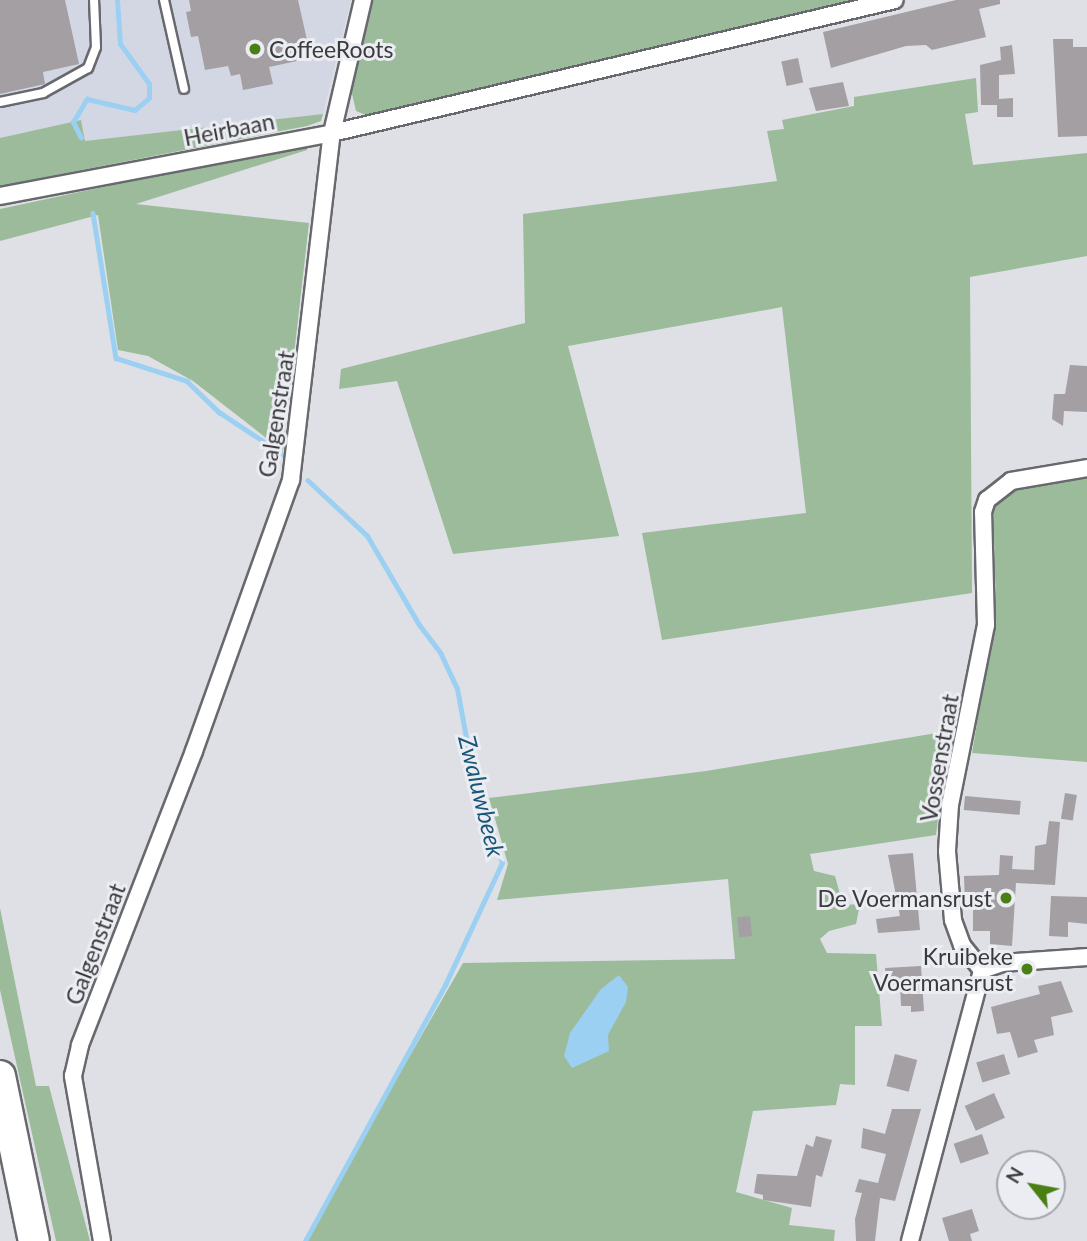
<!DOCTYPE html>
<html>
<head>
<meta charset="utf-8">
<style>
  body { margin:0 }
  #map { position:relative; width:1087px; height:1241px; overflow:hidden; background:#dee0e5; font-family:Lato,sans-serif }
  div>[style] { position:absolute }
  .built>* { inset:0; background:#d3d7e4 }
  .green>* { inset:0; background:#9bbb9b }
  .water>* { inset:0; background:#9bd0f2 }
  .stream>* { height:4.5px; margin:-2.25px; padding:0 2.25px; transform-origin:2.25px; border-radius:2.25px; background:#9bd0f2 }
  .building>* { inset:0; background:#a49fa3; transform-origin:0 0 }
  .roads { filter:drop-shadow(2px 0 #68696e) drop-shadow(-2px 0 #68696e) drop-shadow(0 2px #68696e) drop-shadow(0 -2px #68696e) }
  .service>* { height:8px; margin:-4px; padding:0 4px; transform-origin:4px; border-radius:4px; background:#fff }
  .minor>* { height:16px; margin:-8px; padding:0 8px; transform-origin:8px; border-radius:8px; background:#fff }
  .motorway>* { height:30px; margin:-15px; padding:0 15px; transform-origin:15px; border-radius:15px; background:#fff }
  .dots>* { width:19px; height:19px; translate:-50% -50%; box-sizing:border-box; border:4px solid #ebedf2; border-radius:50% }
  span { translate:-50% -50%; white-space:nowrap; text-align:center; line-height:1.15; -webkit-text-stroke:6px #ebedf2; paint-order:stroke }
  .poi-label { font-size:23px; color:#3a3b3d }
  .left { translate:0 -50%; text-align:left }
  .right { translate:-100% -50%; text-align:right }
  .street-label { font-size:23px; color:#3a3b3d }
  .water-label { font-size:24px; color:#195678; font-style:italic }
  .north { position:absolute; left:996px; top:1150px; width:70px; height:70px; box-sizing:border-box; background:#ebedf2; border:2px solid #a4a6aa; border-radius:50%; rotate:301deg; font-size:19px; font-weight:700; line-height:28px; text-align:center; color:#3a3b3d }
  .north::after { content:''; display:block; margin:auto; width:24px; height:32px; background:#497f14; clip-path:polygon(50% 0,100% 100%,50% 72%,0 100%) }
</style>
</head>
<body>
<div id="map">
  <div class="built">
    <div style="clip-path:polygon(0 0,351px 0,323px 114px,85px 141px,81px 120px,0 138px)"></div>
  </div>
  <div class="green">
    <div style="clip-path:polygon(373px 0,870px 0,366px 115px,356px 111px,351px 89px)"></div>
    <div style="clip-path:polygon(976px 78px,978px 112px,965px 114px,973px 165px,1087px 153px,1087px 256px,970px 277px,972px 593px,662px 640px,642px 533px,806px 513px,782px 307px,568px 346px,619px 536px,453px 554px,397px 381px,339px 389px,341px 369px,525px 323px,523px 214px,777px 181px,767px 131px,784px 129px,782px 120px,854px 106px,854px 97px)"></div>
    <div style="clip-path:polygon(323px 114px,321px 121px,307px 126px,0 186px,0 138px,81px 120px,85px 141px)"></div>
    <div style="clip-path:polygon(308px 143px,307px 150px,136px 204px,309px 223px,283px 451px,193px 381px,148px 356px,118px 350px,98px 215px,0 241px,0 209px)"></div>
    <div style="clip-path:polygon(1087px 474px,1087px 762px,972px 753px,996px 611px,993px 507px,1001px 494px,1013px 488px)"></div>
    <div style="clip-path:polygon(949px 731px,936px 835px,810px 854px,814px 871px,835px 876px,843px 905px,860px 904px,856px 924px,829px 931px,820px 939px,827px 953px,876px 954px,882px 1026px,855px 1026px,855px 1085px,840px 1084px,836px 1105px,753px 1111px,736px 1192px,792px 1208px,789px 1225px,835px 1230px,834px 1241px,304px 1241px,463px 963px,735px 959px,728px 879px,497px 900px,508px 864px,489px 798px,706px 771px)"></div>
    <div style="clip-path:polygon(0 908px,36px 1086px,49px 1086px,90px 1241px,56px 1241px,0 990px)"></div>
  </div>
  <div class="water">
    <div style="clip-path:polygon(619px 975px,628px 987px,626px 1002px,608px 1035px,609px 1051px,572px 1068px,564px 1056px,570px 1033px,601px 989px)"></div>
  </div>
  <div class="stream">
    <div style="left:81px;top:138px;width:18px;rotate:-117deg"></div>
    <div style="left:73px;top:122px;width:27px;rotate:-59deg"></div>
    <div style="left:87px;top:99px;width:49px;rotate:12.9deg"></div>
    <div style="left:135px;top:110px;width:18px;rotate:-41deg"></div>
    <div style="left:149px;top:98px;width:14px;rotate:-90deg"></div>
    <div style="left:149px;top:84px;width:49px;rotate:-125.9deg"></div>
    <div style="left:120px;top:44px;width:44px;rotate:-93.9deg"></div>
    <div style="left:93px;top:213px;width:147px;rotate:81deg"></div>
    <div style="left:116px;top:358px;width:75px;rotate:17.9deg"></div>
    <div style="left:187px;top:381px;width:45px;rotate:44.1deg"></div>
    <div style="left:219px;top:412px;width:77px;rotate:33.3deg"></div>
    <div style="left:305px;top:1241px;width:292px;rotate:-61.3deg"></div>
    <div style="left:445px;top:985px;width:135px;rotate:-65deg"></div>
    <div style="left:502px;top:863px;width:103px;rotate:-107.6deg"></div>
    <div style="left:471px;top:765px;width:77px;rotate:-100.4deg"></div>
    <div style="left:457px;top:689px;width:38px;rotate:-115deg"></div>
    <div style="left:441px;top:654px;width:36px;rotate:-127deg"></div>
    <div style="left:419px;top:625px;width:103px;rotate:-120.3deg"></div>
    <div style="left:367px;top:536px;width:81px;rotate:-137deg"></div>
  </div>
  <div class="building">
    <div style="clip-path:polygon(0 0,65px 0,79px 64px,43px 72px,45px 84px,0 94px)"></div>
    <div style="clip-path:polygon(189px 0,298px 0,311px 58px,269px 67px,273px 84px,243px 90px,240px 74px,231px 76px,228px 66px,205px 70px,198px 36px,191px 37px,186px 12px,191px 11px)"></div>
    <div style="clip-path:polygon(956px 0,1000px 0,1000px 4px,979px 9px,986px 37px,932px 50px,926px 45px,906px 46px,831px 68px,823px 32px)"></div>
    <div style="clip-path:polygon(1053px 39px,1073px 39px,1073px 47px,1087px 47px,1087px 136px,1058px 137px)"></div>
    <div style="clip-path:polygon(1012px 45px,1015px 74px,999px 75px,999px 99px,1013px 98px,1013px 117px,997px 117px,997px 105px,981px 105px,980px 65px,1001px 60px,1000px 47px)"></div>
    <div style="left:798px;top:58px;width:25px;height:17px;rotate:78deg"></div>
    <div style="clip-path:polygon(843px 82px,849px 106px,816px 111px,809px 88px)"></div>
    <div style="clip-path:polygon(1070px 365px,1087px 366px,1087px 412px,1064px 411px,1063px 426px,1052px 419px,1054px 394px,1065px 394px)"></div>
    <div style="left:1065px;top:793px;width:12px;height:26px;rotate:9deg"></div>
    <div style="left:965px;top:796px;width:56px;height:14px;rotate:5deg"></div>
    <div style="clip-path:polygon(1049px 821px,1060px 822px,1055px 885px,1016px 883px,1012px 946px,990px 944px,990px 931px,973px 931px,973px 907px,965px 907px,964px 876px,999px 875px,1000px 855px,1013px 856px,1012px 869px,1034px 870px,1035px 846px,1046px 844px)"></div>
    <div style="clip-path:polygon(913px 853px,920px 930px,878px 933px,876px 919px,900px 916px,888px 855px)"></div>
    <div style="clip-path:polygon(1051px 896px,1087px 897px,1087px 924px,1068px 922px,1068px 937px,1049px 936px)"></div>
    <div style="left:750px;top:916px;width:20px;height:13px;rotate:84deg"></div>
    <div style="clip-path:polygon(921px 966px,924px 1011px,911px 1012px,911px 1006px,901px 1006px,900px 984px,886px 985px,885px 968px)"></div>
    <div style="clip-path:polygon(1061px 981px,1073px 1012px,1051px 1017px,1054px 1035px,1034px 1040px,1038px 1052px,1018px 1058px,1010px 1032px,997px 1034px,991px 1007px,1040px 994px,1038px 986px)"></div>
    <div style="left:895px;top:1054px;width:23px;height:33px;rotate:15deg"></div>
    <div style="left:1004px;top:1054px;width:21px;height:29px;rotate:73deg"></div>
    <div style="left:994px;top:1093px;width:27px;height:32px;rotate:66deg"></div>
    <div style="clip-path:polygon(892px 1109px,921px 1109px,895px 1201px,880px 1198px,875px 1241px,856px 1241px,855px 1219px,862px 1193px,855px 1192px,859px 1179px,878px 1183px,886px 1154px,861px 1148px,863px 1128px,885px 1134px)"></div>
    <div style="left:982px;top:1134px;width:21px;height:30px;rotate:71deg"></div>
    <div style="clip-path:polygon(816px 1136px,832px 1140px,822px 1177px,816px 1175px,811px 1207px,763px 1200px,763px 1195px,754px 1193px,757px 1174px,797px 1176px,806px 1144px,813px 1147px)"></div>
    <div style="clip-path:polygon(972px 1209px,979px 1231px,970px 1234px,972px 1241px,949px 1241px,942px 1218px)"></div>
  </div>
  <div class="roads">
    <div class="service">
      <div style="left:164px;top:0;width:91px;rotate:77.3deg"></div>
      <div style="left:0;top:102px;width:44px;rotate:-11.8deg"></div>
      <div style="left:43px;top:93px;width:51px;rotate:-29.1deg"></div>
      <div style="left:88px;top:68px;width:22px;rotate:-69deg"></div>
      <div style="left:96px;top:47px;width:47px;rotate:-92.4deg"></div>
    </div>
    <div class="minor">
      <div style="left:0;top:196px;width:338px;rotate:-10.7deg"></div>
      <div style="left:332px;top:133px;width:578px;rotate:-13.29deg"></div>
      <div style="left:982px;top:970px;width:32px;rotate:-129deg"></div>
      <div style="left:962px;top:945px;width:27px;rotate:-110deg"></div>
      <div style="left:953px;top:920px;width:69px;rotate:-95deg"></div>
      <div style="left:947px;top:851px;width:46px;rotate:-86.3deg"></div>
      <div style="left:950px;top:805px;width:184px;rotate:-78.7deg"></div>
      <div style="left:986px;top:625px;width:113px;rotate:-91.5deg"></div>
      <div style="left:983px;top:512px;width:13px;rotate:-72deg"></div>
      <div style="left:987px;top:500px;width:31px;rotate:-38deg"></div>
      <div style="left:1011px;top:481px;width:77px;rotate:-9.7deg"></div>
      <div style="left:982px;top:970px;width:21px;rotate:-19deg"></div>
      <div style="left:1002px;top:963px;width:85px;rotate:-4deg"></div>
      <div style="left:102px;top:1241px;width:168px;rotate:-100deg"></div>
      <div style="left:73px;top:1076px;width:32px;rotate:-77deg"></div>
      <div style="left:80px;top:1045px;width:315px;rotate:-68.8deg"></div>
      <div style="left:194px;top:751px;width:288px;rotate:-70.3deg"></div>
      <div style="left:291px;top:480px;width:349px;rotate:-83.3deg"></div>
      <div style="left:332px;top:133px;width:137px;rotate:-76.9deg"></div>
      <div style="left:910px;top:1241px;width:280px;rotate:-75.1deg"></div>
    </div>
    <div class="motorway">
      <div style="left:0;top:1076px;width:168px;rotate:78.4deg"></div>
    </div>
  </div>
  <div class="dots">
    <div style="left:255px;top:49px;background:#497f14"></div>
    <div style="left:1006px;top:898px;background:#497f14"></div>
    <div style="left:1027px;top:969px;background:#497f14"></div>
  </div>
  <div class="poi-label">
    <span class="left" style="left:269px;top:49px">CoffeeRoots</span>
    <span class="right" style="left:992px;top:898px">De Voermansrust</span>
    <span class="right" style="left:1013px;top:969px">Kruibeke<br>Voermansrust</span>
  </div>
  <div class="street-label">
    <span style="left:229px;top:129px;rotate:-11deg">Heirbaan</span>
    <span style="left:276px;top:414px;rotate:-81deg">Galgenstraat</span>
    <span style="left:939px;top:758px;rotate:-80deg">Vossenstraat</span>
    <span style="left:95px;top:944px;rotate:-69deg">Galgenstraat</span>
  </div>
  <div class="water-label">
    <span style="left:482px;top:796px;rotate:76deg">Zwaluwbeek</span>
  </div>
  <div class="north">N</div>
</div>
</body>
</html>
